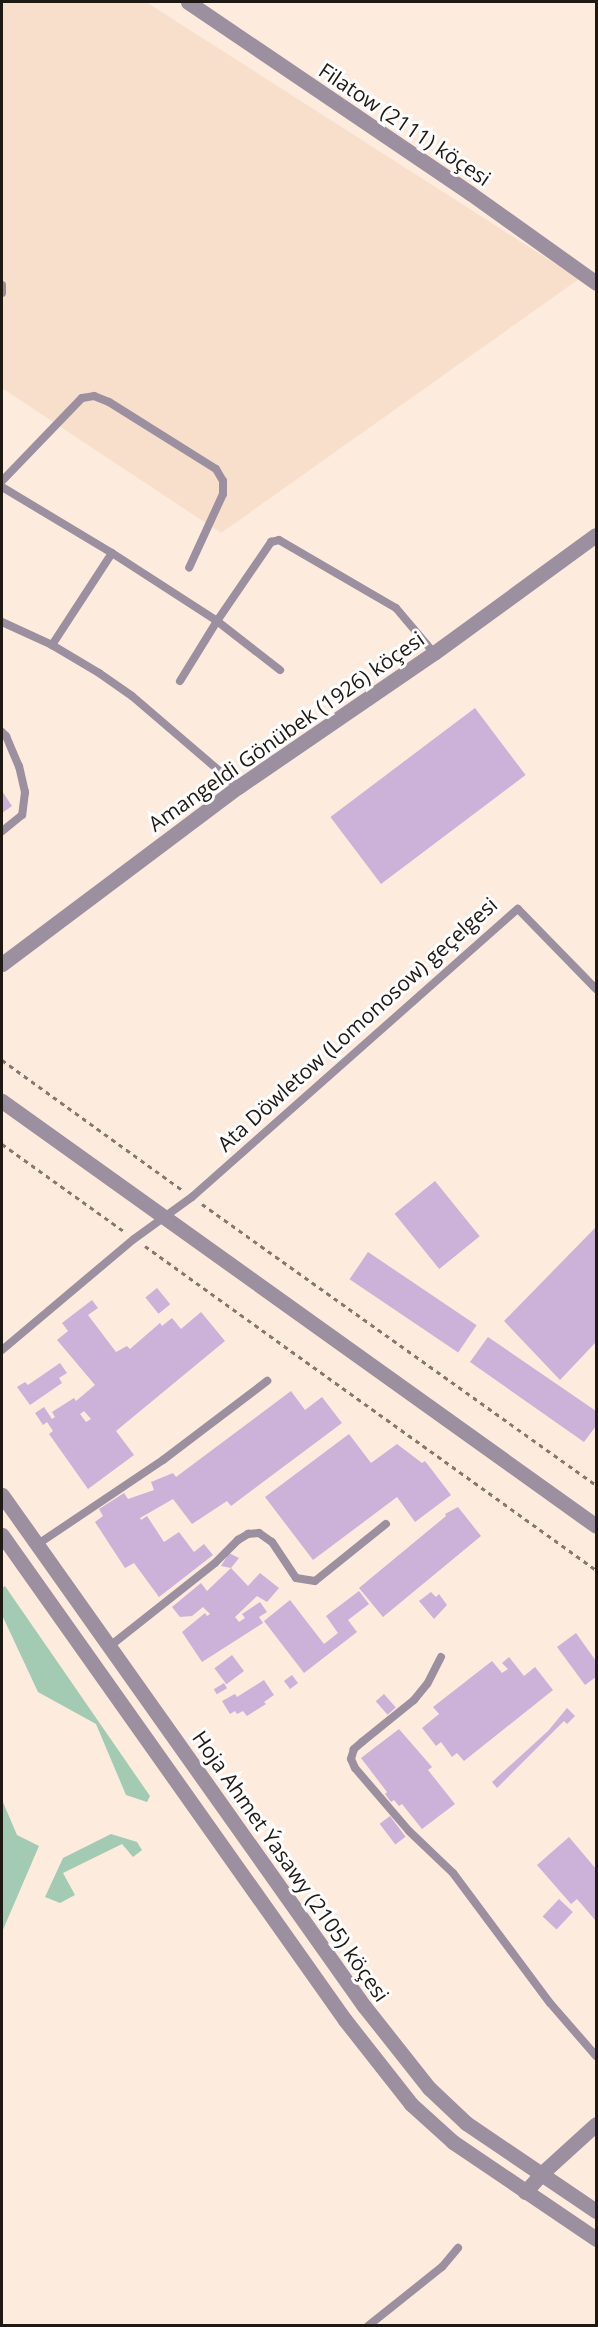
<!DOCTYPE html>
<html>
<head>
<meta charset="utf-8">
<style>
  body { margin:0 }
  #map { position:relative; width:598px; height:2327px; overflow:hidden; background:#fdebde; font-family:"Open Sans",sans-serif }
  div>[style] { position:absolute }
  .built>* { inset:0; background:#f7dfcc }
  .green>* { inset:0; background:#a3cab2 }
  .building>* { inset:0; background:#ccb1d9; transform-origin:0 0 }
  .path>* { height:3px; margin-top:-1.5px; transform-origin:0; background:repeating-linear-gradient(90deg,#847870 0 4.5px,transparent 0 9px) }
  .service>* { height:8px; margin:-4px; padding:0 4px; transform-origin:4px; border-radius:4px; background:#9c8fa0 }
  .minor>* { height:15px; margin:-7.5px; padding:0 7.5px; transform-origin:7.5px; border-radius:7.5px; background:#9c8fa0 }
  .tertiary>* { height:15px; margin:-7.5px; padding:0 7.5px; transform-origin:7.5px; border-radius:7.5px; background:#9c8fa0 }
  span { translate:-50% -50%; white-space:nowrap; text-align:center; line-height:1.15; -webkit-text-stroke:6px #fff; paint-order:stroke }
  .street-label { font-size:21px; color:#1f1914 }
  .frame { position:absolute; inset:0; border:3px solid #1f1914; pointer-events:none }
</style>
</head>
<body>
<div id="map">
  <div class="built">
    <div style="clip-path:polygon(2px 2px,146px 2px,579px 279px,221px 533px,2px 388px)"></div>
  </div>
  <div class="green">
    <div style="clip-path:polygon(5px 1586px,150px 1796px,147px 1802px,126px 1795px,96px 1724px,38px 1692px,2px 1615px,2px 1588px)"></div>
    <div style="clip-path:polygon(2px 1800px,17px 1835px,39px 1846px,2px 1932px)"></div>
    <div style="clip-path:polygon(111px 1834px,137px 1842px,142px 1850px,133px 1857px,122px 1844px,63px 1873px,75px 1895px,60px 1903px,45px 1897px,63px 1858px)"></div>
  </div>
  <div class="building">
    <div style="left:475px;top:708px;width:84px;height:181px;rotate:53deg"></div>
    <div style="clip-path:polygon(2px 791px,12px 806px,2px 813px)"></div>
    <div style="left:435px;top:1181px;width:71px;height:52px;rotate:51deg"></div>
    <div style="clip-path:polygon(596px 1227px,596px 1342px,560px 1380px,504px 1321px)"></div>
    <div style="left:368px;top:1252px;width:131px;height:33px;rotate:34deg"></div>
    <div style="left:157px;top:1288px;width:21px;height:15px;rotate:51deg"></div>
    <div style="clip-path:polygon(evenodd,92px 1300px,98px 1308px,88px 1315px,116px 1352px,127px 1346px,130px 1349px,160px 1323px,162px 1326px,172px 1318px,181px 1329px,201px 1312px,225px 1341px,116px 1431px,134px 1455px,88px 1489px,49px 1434px,53px 1431px,47px 1422px,43px 1425px,35px 1413px,44px 1407px,52px 1419px,55px 1417px,52px 1412px,74px 1398px,76px 1401px,95px 1385px,57px 1340px,68px 1331px,62px 1323px,92px 1300px,84px 1411px,91px 1419px,86px 1422px,80px 1414px,84px 1411px)"></div>
    <div style="clip-path:polygon(488px 1337px,596px 1411px,596px 1426px,584px 1442px,470px 1362px)"></div>
    <div style="clip-path:polygon(60px 1363px,67px 1373px,59px 1378px,62px 1383px,30px 1405px,17px 1387px,25px 1382px,28px 1385px)"></div>
    <div style="clip-path:polygon(291px 1391px,305px 1410px,322px 1397px,342px 1423px,231px 1506px,227px 1501px,192px 1524px,173px 1499px,140px 1518px,141px 1520px,147px 1516px,164px 1542px,179px 1532px,194px 1552px,204px 1544px,213px 1555px,159px 1597px,134px 1563px,125px 1568px,95px 1522px,103px 1516px,99px 1509px,124px 1493px,128px 1499px,154px 1490px,151px 1482px,173px 1473px,176px 1477px)"></div>
    <div style="clip-path:polygon(349px 1434px,371px 1463px,397px 1444px,422px 1463px,425px 1461px,451px 1495px,415px 1522px,397px 1497px,313px 1560px,265px 1497px)"></div>
    <div style="clip-path:polygon(458px 1507px,481px 1536px,383px 1617px,359px 1588px,446px 1516px,445px 1514px)"></div>
    <div style="clip-path:polygon(229px 1553px,239px 1558px,231px 1568px,248px 1586px,260px 1573px,279px 1588px,267px 1602px,257px 1596px,235px 1617px,239px 1622px,245px 1618px,242px 1614px,260px 1602px,267px 1612px,259px 1617px,263px 1623px,202px 1662px,182px 1632px,205px 1613px,207px 1616px,210px 1614px,203px 1607px,192px 1616px,180px 1617px,172px 1607px,201px 1583px,207px 1591px,231px 1568px,221px 1566px)"></div>
    <div style="clip-path:polygon(359px 1591px,369px 1604px,348px 1620px,357px 1632px,304px 1673px,264px 1621px,290px 1600px,324px 1644px,338px 1633px,326px 1616px)"></div>
    <div style="clip-path:polygon(431px 1592px,436px 1597px,439px 1594px,447px 1605px,434px 1619px,419px 1601px)"></div>
    <div style="clip-path:polygon(576px 1633px,596px 1661px,596px 1677px,585px 1685px,557px 1647px)"></div>
    <div style="left:232px;top:1655px;width:20px;height:22px;rotate:53deg"></div>
    <div style="clip-path:polygon(509px 1657px,524px 1676px,535px 1667px,553px 1690px,464px 1761px,457px 1753px,452px 1757px,441px 1742px,436px 1746px,422px 1728px,439px 1714px,433px 1707px,492px 1661px,502px 1673px,508px 1669px,502px 1663px)"></div>
    <div style="left:292px;top:1675px;width:10px;height:10px;rotate:53deg"></div>
    <div style="clip-path:polygon(264px 1680px,274px 1695px,264px 1702px,266px 1704px,247px 1716px,243px 1711px,237px 1714px,235px 1711px,230px 1714px,222px 1701px,235px 1694px,237px 1697px)"></div>
    <div style="left:224px;top:1683px;width:6px;height:12px;rotate:59deg"></div>
    <div style="left:384px;top:1694px;width:18px;height:11px;rotate:49deg"></div>
    <div style="clip-path:polygon(567px 1708px,575px 1716px,567px 1724px,564px 1721px,497px 1788px,492px 1782px,548px 1731px)"></div>
    <div style="clip-path:polygon(399px 1729px,432px 1767px,428px 1770px,455px 1804px,422px 1829px,402px 1804px,399px 1806px,394px 1800px,391px 1802px,385px 1794px,387px 1792px,361px 1758px)"></div>
    <div style="left:390px;top:1816px;width:26px;height:13px;rotate:53deg"></div>
    <div style="clip-path:polygon(569px 1837px,596px 1869px,596px 1921px,577px 1899px,571px 1904px,537px 1865px)"></div>
    <div style="left:559px;top:1899px;width:19px;height:24px;rotate:43deg"></div>
  </div>
  <div class="path">
    <div style="left:2px;top:1060px;width:222px;rotate:35.8deg"></div>
    <div style="left:2px;top:1144px;width:151px;rotate:35.6deg"></div>
    <div style="left:202px;top:1204px;width:484px;rotate:35.5deg"></div>
    <div style="left:145px;top:1246px;width:555px;rotate:35.69deg"></div>
  </div>
  <div class="service">
    <div style="left:2px;top:285px;width:8px;rotate:90deg"></div>
    <div style="left:2px;top:481px;width:115px;rotate:-46.1deg"></div>
    <div style="left:82px;top:398px;width:12px;rotate:-9deg"></div>
    <div style="left:94px;top:396px;width:16px;rotate:22deg"></div>
    <div style="left:109px;top:402px;width:126px;rotate:32.1deg"></div>
    <div style="left:216px;top:469px;width:14px;rotate:60deg"></div>
    <div style="left:223px;top:481px;width:13px;rotate:90deg"></div>
    <div style="left:223px;top:494px;width:81px;rotate:114.7deg"></div>
    <div style="left:2px;top:487px;width:128px;rotate:31deg"></div>
    <div style="left:112px;top:553px;width:110px;rotate:123.1deg"></div>
    <div style="left:112px;top:553px;width:125px;rotate:32.9deg"></div>
    <div style="left:217px;top:621px;width:80px;rotate:37.9deg"></div>
    <div style="left:2px;top:622px;width:55px;rotate:24.7deg"></div>
    <div style="left:52px;top:645px;width:55px;rotate:30.8deg"></div>
    <div style="left:99px;top:673px;width:40px;rotate:34.9deg"></div>
    <div style="left:132px;top:696px;width:140px;rotate:40.6deg"></div>
    <div style="left:180px;top:681px;width:70px;rotate:-58.3deg"></div>
    <div style="left:217px;top:621px;width:96px;rotate:-55.6deg"></div>
    <div style="left:271px;top:542px;width:8px;rotate:-14deg"></div>
    <div style="left:279px;top:540px;width:135px;rotate:30.2deg"></div>
    <div style="left:396px;top:608px;width:59px;rotate:49.8deg"></div>
    <div style="left:2px;top:732px;width:6px;rotate:45deg"></div>
    <div style="left:6px;top:736px;width:33px;rotate:67deg"></div>
    <div style="left:19px;top:766px;width:27px;rotate:77deg"></div>
    <div style="left:25px;top:792px;width:23px;rotate:97deg"></div>
    <div style="left:22px;top:815px;width:26px;rotate:141deg"></div>
    <div style="left:2px;top:1350px;width:172px;rotate:-40.1deg"></div>
    <div style="left:134px;top:1239px;width:72px;rotate:-35.9deg"></div>
    <div style="left:192px;top:1197px;width:435px;rotate:-41.5deg"></div>
    <div style="left:518px;top:909px;width:112px;rotate:45.7deg"></div>
    <div style="left:38px;top:1544px;width:151px;rotate:-33.9deg"></div>
    <div style="left:163px;top:1460px;width:131px;rotate:-37.2deg"></div>
    <div style="left:110px;top:1646px;width:134px;rotate:-38.3deg"></div>
    <div style="left:215px;top:1563px;width:33px;rotate:-45deg"></div>
    <div style="left:238px;top:1540px;width:12px;rotate:-31deg"></div>
    <div style="left:248px;top:1534px;width:11px;rotate:-5deg"></div>
    <div style="left:259px;top:1533px;width:16px;rotate:35deg"></div>
    <div style="left:272px;top:1542px;width:43px;rotate:56.3deg"></div>
    <div style="left:296px;top:1578px;width:19px;rotate:9deg"></div>
    <div style="left:315px;top:1581px;width:91px;rotate:-38.8deg"></div>
    <div style="left:441px;top:1657px;width:30px;rotate:117deg"></div>
    <div style="left:427px;top:1684px;width:21px;rotate:129deg"></div>
    <div style="left:414px;top:1700px;width:67px;rotate:141.1deg"></div>
    <div style="left:362px;top:1742px;width:11px;rotate:139deg"></div>
    <div style="left:354px;top:1749px;width:10px;rotate:107deg"></div>
    <div style="left:351px;top:1759px;width:10px;rotate:66deg"></div>
    <div style="left:355px;top:1768px;width:83px;rotate:49.4deg"></div>
    <div style="left:409px;top:1831px;width:61px;rotate:43.7deg"></div>
    <div style="left:453px;top:1873px;width:162px;rotate:53.3deg"></div>
    <div style="left:550px;top:2003px;width:70px;rotate:49deg"></div>
    <div style="left:368px;top:2326px;width:95px;rotate:-38.6deg"></div>
    <div style="left:442px;top:2267px;width:25px;rotate:-50deg"></div>
  </div>
  <div class="minor">
    <div style="left:188px;top:2px;width:341px;rotate:34.1deg"></div>
    <div style="left:470px;top:193px;width:155px;rotate:35.5deg"></div>
    <div style="left:525px;top:2192px;width:24px;rotate:-48deg"></div>
    <div style="left:541px;top:2174px;width:74px;rotate:-42.3deg"></div>
  </div>
  <div class="tertiary">
    <div style="left:2px;top:964px;width:295px;rotate:-36.9deg"></div>
    <div style="left:238px;top:787px;width:237px;rotate:-34.4deg"></div>
    <div style="left:434px;top:653px;width:200px;rotate:-36.1deg"></div>
    <div style="left:2px;top:1101px;width:730px;rotate:35.58deg"></div>
    <div style="left:2px;top:1495px;width:626px;rotate:54.69deg"></div>
    <div style="left:364px;top:2006px;width:105px;rotate:51.6deg"></div>
    <div style="left:429px;top:2088px;width:51px;rotate:43.4deg"></div>
    <div style="left:466px;top:2123px;width:157px;rotate:34.1deg"></div>
    <div style="left:2px;top:1535px;width:594px;rotate:54.73deg"></div>
    <div style="left:345px;top:2020px;width:107px;rotate:51.8deg"></div>
    <div style="left:411px;top:2104px;width:57px;rotate:42.1deg"></div>
    <div style="left:453px;top:2142px;width:173px;rotate:34.1deg"></div>
  </div>
  <div class="street-label">
    <span style="left:405px;top:124px;rotate:34deg">Filatow (2111) köçesi</span>
    <span style="left:286px;top:731px;rotate:-35deg">Amangeldi Gönübek (1926) köçesi</span>
    <span style="left:357px;top:1024px;rotate:-42deg">Ata Döwletow (Lomonosow) geçelgesi</span>
    <span style="left:291px;top:1866px;rotate:55deg">Hoja Ahmet Ýasawy (2105) köçesi</span>
  </div>
  <div class="frame"></div>
</div>
</body>
</html>
